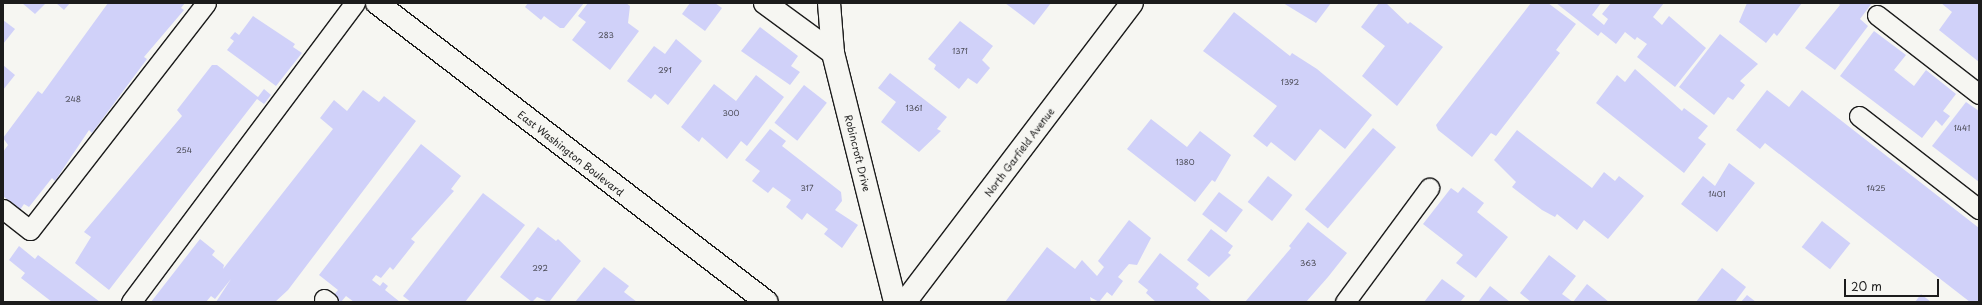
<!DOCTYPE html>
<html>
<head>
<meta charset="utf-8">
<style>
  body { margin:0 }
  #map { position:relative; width:1982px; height:305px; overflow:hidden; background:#f6f6f2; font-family:"Playpen Sans",sans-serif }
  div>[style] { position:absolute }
  .building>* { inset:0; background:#d0d1f9; transform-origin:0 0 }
  .roads { filter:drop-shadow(1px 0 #1c1c1c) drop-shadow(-1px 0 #1c1c1c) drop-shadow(0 1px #1c1c1c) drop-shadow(0 -1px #1c1c1c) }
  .lane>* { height:19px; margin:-9.5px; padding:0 9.5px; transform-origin:9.5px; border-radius:9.5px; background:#f6f6f2 }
  .street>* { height:22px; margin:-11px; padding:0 11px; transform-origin:11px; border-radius:11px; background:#f6f6f2 }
  .secondary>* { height:22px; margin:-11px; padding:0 11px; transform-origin:11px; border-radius:11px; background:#f6f6f2 }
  span { translate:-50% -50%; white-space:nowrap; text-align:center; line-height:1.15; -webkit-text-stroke:3px #f6f6f2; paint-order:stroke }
  .number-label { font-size:8px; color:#494953 }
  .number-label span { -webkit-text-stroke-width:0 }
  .street-label { font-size:10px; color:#1c1c1c }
  .frame { position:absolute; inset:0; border:4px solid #1c1c1c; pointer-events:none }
  .scale { position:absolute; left:1844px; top:279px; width:95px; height:18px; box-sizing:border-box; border:2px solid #1c1c1c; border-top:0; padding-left:5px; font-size:12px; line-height:14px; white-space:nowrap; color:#1c1c1c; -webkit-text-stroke:3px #f6f6f2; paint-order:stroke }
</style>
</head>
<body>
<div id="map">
  <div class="building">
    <div style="clip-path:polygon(22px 3px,46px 3px,35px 14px)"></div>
    <div style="clip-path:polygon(56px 3px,70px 3px,64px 10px)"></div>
    <div style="clip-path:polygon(108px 3px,185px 3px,181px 8px,184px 10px,144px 57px,147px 59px,92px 133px,89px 130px,55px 181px,52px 178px,29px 207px,24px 204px,20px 210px,3px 196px,3px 152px,8px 145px,3px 138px,38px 91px,42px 94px)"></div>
    <div style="clip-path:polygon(528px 3px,584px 3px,564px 28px,560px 28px,544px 16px,541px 20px,525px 7px)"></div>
    <div style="clip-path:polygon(588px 3px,626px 3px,630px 6px,628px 23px,639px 31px,610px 70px,572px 40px,586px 22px,578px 16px)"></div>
    <div style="clip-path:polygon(690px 3px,715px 3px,722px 8px,705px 31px,682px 14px)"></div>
    <div style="clip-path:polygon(1005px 3px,1051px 3px,1034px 25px)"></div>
    <div style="clip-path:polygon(1283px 3px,1331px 3px,1316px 23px)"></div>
    <div style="clip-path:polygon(1379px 3px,1386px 3px,1408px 24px,1410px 22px,1443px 47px,1397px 106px,1362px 76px,1385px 46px,1361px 27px)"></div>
    <div style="clip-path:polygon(1531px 3px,1548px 3px,1576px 24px,1556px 50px,1560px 53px,1496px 136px,1491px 133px,1472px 157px,1438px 130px,1436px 125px)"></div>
    <div style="clip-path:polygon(1556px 3px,1601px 3px,1592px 15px,1604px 25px,1608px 19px,1602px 14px,1611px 3px,1664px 3px,1653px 17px,1662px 25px,1669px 16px,1706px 48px,1675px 87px,1637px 57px,1647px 44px,1637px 37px,1635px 40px,1625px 32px,1616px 44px,1601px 32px,1598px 36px)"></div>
    <div style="clip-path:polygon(1747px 3px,1802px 3px,1777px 36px,1774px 33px,1766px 43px,1739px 22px)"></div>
    <div style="clip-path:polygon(1838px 3px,1872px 3px,1860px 19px,1868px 26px,1835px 70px,1805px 48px,1840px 5px)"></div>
    <div style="clip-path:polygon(1941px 3px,1979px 3px,1979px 62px,1939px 30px,1952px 12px)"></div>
    <div style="clip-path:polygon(1234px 12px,1290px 56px,1292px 53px,1317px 69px,1372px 115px,1345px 149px,1320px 129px,1295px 161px,1271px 142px,1267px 147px,1253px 136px,1277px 106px,1203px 51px)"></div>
    <div style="clip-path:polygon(253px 16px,295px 44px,293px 47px,302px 53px,276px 86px,227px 50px,234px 41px,230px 38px,235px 32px,239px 35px)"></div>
    <div style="clip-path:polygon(3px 20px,15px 29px,3px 44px)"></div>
    <div style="clip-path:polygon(960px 21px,993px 46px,982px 60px,990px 68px,977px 84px,968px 78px,959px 89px,934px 69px,936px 65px,928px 59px)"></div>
    <div style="clip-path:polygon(760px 27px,798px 56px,791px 66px,800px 72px,790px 85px,741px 51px)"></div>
    <div style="clip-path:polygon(1874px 31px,1906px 55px,1894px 70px,1914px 86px,1926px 70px,1956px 94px,1943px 111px,1950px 116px,1942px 126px,1936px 120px,1922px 138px,1840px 76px)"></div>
    <div style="clip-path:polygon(1720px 34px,1758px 64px,1740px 81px,1745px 85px,1733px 100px,1728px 97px,1714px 115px,1679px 87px)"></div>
    <div style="clip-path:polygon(676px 39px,702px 61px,668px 105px,655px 94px,651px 99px,627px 81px,654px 46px,665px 54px)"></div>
    <div style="clip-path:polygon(3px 65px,15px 75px,3px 90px)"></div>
    <div style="clip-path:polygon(212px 65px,217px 65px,258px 97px,264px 89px,271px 95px,264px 104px,257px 99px,109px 290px,75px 263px,91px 237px,84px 232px,182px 116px,177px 110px)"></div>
    <div style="clip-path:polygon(1635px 69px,1682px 111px,1684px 108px,1708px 126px,1698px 138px,1706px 144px,1684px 173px,1596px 103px,1617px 75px,1625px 82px)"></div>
    <div style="clip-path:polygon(890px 73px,947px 117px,937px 129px,941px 131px,919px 152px,881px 122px,896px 102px,878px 88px)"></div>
    <div style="clip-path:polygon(756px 75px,784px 97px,747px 146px,741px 141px,727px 159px,702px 137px,699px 142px,681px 127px,714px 84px,736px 101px)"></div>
    <div style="left:804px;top:85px;width:29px;height:48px;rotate:38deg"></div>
    <div style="clip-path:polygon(363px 90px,379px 102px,384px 96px,416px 121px,288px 290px,275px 302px,216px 302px,231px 279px,215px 299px,211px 296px,206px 302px,151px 302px,200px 239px,215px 251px,212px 255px,224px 265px,223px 269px,333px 129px,320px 118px,334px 100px,347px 111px)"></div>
    <div style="clip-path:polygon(1767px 90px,1789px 107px,1802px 90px,1979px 228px,1979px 302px,1970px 302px,1765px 143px,1760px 149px,1736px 130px)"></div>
    <div style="clip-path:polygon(1966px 102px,1979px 111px,1979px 182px,1932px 146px)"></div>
    <div style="clip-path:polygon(1151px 119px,1187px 147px,1200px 131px,1231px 155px,1215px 182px,1212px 180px,1195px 202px,1127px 149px)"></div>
    <div style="left:1373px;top:128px;width:30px;height:106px;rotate:40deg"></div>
    <div style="clip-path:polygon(770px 129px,786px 141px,782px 146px,841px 192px,842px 201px,835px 210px,858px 225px,842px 248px,824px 234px,828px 229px,807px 213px,802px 220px,786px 207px,791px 200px,773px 187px,768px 193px,752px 181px,760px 171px,745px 160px)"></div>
    <div style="clip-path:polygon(1517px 130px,1592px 188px,1604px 172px,1615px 181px,1619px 176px,1644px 196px,1608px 239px,1584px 220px,1577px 230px,1557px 214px,1555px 217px,1542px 210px,1512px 187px,1516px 182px,1494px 160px)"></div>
    <div style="clip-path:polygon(421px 144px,461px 176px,451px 189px,454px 191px,411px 239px,415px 242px,393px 270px,390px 267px,381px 278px,376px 275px,372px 280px,380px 286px,383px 282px,388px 286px,385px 290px,400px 302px,354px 302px,346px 296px,341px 302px,333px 296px,338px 290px,319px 275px)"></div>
    <div style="clip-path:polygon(1729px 163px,1755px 183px,1717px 232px,1681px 204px,1703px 176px,1715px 186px)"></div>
    <div style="left:1268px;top:176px;width:31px;height:33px;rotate:38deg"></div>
    <div style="clip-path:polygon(1463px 187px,1484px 203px,1477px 212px,1508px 237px,1476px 278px,1456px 263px,1463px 255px,1423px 224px,1451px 188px,1458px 193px)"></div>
    <div style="left:1219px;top:192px;width:30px;height:28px;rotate:37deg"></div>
    <div style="clip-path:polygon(483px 193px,525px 225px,465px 302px,411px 302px,403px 296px)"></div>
    <div style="clip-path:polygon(1129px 220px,1151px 238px,1137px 265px,1129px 264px,1118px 277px,1123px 281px,1112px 296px,1107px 292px,1099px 302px,1090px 297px,1091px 302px,1005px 302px,1047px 247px,1075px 269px,1082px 260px,1097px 276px,1104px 267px,1098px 261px)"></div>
    <div style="left:1822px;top:221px;width:36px;height:33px;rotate:38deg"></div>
    <div style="clip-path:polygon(1308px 222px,1347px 253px,1328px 277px,1306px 302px,1245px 302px,1291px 248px,1289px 246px)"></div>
    <div style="clip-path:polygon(538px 227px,556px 241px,558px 239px,581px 261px,549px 302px,537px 297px,532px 302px,500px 277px)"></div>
    <div style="clip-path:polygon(1211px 229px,1233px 246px,1228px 253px,1231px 255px,1209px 277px,1187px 260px)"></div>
    <div style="clip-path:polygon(19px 246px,35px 259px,38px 255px,100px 302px,52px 302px,21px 278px,25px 273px,9px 260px)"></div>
    <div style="clip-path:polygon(1160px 253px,1199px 284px,1196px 288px,1212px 302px,1156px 302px,1146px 293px,1148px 290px,1138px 282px)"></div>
    <div style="clip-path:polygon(1549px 255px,1576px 276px,1562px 294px,1573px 302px,1587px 284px,1609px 302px,1531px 302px,1520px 293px)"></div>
    <div style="clip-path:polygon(604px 267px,629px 286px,624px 292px,637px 302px,575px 302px)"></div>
    <div style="clip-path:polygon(1722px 268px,1746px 287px,1735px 302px,1696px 302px)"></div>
    <div style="clip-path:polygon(1442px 279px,1465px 296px,1460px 302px,1424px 302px)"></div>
    <div style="clip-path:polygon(1490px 286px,1510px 302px,1478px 302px)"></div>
    <div style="clip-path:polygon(1921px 294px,1931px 302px,1915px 302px)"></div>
    <div style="clip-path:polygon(1747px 295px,1756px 302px,1741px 302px)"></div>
  </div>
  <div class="roads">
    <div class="lane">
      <div style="left:1877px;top:15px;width:129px;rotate:37.8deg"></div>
      <div style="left:1859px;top:116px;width:152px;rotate:37.8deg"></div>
      <div style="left:3px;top:209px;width:34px;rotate:38deg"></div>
      <div style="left:30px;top:230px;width:287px;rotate:-52.2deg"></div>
      <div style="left:324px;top:299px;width:5px;rotate:37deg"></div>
      <div style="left:131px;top:302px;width:374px;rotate:-53.2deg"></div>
      <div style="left:1345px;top:302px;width:142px;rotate:-53.6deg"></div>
    </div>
    <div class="street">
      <div style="left:765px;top:3px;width:84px;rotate:36.3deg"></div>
      <div style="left:829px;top:3px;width:50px;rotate:85.4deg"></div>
      <div style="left:833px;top:53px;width:257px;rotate:76deg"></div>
      <div style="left:905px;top:302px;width:375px;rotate:-52.8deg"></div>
    </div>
    <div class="secondary">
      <div style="left:377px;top:3px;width:491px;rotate:37.5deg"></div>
    </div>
  </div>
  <div class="number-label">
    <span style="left:606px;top:36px">283</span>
    <span style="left:960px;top:52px">1371</span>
    <span style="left:665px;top:71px">291</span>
    <span style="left:1290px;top:83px">1392</span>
    <span style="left:73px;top:100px">248</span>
    <span style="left:914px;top:109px">1361</span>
    <span style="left:731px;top:114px">300</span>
    <span style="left:1962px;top:129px">1441</span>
    <span style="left:184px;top:151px">254</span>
    <span style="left:1185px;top:163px">1380</span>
    <span style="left:807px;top:189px">317</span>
    <span style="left:1876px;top:189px">1425</span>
    <span style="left:1717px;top:195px">1401</span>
    <span style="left:1308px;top:264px">363</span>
    <span style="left:540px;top:269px">292</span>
  </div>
  <div class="street-label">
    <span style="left:1019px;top:152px;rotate:-53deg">North Garfield Avenue</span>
    <span style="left:571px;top:153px;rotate:38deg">East Washington Boulevard</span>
    <span style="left:858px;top:153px;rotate:76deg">Robincroft Drive</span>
  </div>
  <div class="frame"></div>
  <div class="scale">20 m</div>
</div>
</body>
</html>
